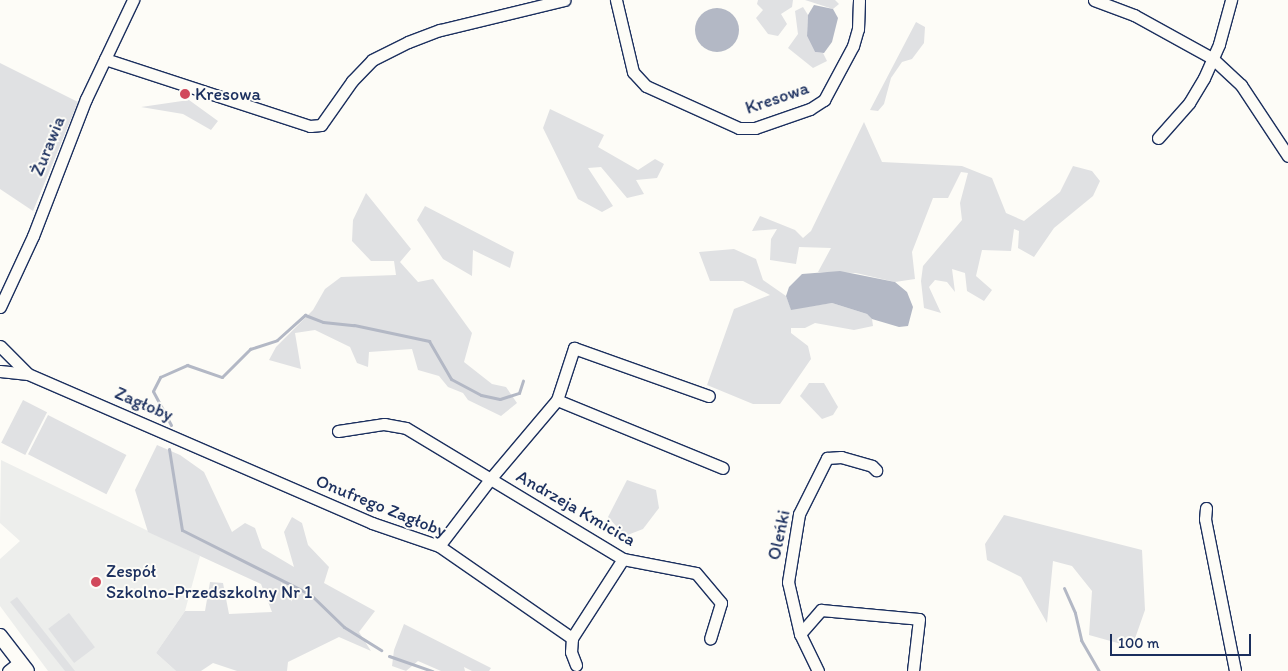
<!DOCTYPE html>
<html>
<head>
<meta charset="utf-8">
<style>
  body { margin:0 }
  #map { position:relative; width:1288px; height:671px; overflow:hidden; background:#fdfcf7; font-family:Itim,sans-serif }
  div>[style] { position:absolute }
  .built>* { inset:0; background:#edeeec }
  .green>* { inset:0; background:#e0e1e3; transform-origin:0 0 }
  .water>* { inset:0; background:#b3b8c5 }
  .round { border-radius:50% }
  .stream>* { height:3px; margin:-1.5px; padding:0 1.5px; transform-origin:1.5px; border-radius:1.5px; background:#b3b8c5 }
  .roads { filter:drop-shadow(1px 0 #1b2f5e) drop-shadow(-1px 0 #1b2f5e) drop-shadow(0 1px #1b2f5e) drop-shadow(0 -1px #1b2f5e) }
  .minor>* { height:11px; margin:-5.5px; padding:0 5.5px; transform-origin:5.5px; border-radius:5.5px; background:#fdfcf7 }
  .major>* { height:14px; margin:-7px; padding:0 7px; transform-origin:7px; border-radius:7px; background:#fdfcf7 }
  .dots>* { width:14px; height:14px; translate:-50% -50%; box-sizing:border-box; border:2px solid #fdfcf7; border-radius:50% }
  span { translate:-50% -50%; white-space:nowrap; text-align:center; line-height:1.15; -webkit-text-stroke:4px #fdfcf7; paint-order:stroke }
  .poi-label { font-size:18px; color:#1b2f5e }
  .left { translate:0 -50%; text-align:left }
  .street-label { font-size:18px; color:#1b2f5e }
  .scale { position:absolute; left:1110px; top:634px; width:141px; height:22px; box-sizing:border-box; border:2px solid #1b2f5e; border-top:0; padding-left:6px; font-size:15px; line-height:18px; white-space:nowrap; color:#1b2f5e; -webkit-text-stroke:4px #fdfcf7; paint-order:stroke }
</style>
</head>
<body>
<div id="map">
  <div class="built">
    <div style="clip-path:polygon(1px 460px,200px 556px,185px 611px,156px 653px,176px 671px,48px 671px,0 606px,0 559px,20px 541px,0 523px)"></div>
  </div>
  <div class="green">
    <div style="clip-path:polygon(758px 0,793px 0,792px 7px,781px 14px,787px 24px,778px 36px,768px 34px,756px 18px,763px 10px,757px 4px)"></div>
    <div style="clip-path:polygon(805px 0,835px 0,839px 4px,833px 9px)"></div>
    <div style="clip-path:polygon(803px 7px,808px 15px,807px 36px,815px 52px,823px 53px,827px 61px,813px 68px,788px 48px,798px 34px,795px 11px)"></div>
    <div style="clip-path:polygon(916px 22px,925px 27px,924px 43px,912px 59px,902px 62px,891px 78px,884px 104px,878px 111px,870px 110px)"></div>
    <div style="clip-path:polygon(0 63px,78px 102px,33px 211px,0 189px)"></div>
    <div style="clip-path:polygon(189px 100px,218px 121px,211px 130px,183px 114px,141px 107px)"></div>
    <div style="clip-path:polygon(550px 109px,604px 135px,598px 147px,638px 170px,655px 159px,664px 164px,657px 178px,636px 180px,644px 194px,627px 198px,601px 167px,588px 168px,613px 206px,602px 212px,578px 199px,543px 128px)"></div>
    <div style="clip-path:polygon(864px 122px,882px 162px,962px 166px,992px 178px,1006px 213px,1024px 221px,1060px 192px,1073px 166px,1092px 171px,1100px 181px,1093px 196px,1054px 228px,1034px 257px,1018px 248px,1019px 231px,1014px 229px,1011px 251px,982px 250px,976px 276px,992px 290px,984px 301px,967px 291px,965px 273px,952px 269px,955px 292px,947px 282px,935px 280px,929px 287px,941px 313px,924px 308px,921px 281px,923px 266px,962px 220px,960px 203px,968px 173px,961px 172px,948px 198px,933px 198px,912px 252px,915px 279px,895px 282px,856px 273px,818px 272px,831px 248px,799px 247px,796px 264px,770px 260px,771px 239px,777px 229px,752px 231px,760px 216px,795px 230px,803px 238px,811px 231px)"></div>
    <div style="clip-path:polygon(366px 193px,411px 249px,400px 262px,418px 282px,433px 279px,472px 333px,464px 362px,492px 384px,506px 387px,517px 403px,501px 416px,468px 400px,463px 393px,448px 387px,439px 376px,418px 370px,412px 349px,369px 352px,368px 367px,357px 363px,350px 347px,315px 330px,295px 333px,301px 369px,269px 360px,276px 347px,313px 310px,325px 289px,341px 277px,396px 275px,394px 261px,371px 261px,352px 241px,353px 220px)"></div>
    <div style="clip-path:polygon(425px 206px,514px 252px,510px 268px,473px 250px,472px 276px,443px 259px,417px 220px)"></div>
    <div style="clip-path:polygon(734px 249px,756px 259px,763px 280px,786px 296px,791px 309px,832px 303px,867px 314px,872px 319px,873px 326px,854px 330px,815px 323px,805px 328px,791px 328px,791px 333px,808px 346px,811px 359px,780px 404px,753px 404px,707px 385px,734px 309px,770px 295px,743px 281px,710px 281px,699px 252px)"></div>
    <div style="clip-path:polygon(809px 383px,824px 383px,838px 407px,833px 415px,822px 419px,800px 396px)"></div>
    <div style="left:23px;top:400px;width:27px;height:48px;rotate:27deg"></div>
    <div style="left:48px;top:415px;width:88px;height:44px;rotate:27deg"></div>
    <div style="clip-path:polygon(157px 445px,180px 455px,204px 472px,232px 532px,245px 523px,255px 528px,262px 548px,294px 567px,284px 532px,292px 517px,302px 523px,308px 545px,329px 567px,324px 583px,375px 611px,359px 632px,371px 651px,339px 637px,288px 662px,287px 671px,237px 671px,213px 663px,201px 671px,176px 671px,156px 653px,185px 611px,205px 611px,210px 582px,223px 583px,229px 614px,272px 612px,261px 584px,148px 532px,135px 490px)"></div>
    <div style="clip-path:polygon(627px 480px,656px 490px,659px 508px,643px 529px,625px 536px,608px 517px)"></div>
    <div style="clip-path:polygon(1004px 515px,1142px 550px,1145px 610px,1132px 647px,1089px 635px,1092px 591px,1072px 566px,1053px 561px,1047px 623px,1021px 577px,987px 560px,985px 544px)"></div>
    <div style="clip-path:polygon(17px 597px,75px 671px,65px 671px,10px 602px)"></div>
    <div style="left:69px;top:613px;width:43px;height:26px;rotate:53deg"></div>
    <div style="clip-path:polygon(404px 624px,491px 668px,489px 671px,472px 671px,464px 667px,465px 671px,441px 671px,418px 661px,406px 671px,392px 666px,394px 650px)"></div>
  </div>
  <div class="water">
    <div style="clip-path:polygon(814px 5px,833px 9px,838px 18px,832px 42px,824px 53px,815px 52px,807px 36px,808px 15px)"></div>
    <div class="round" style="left:695px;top:8px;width:44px;height:44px"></div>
    <div style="clip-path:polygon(840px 271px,895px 282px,907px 292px,913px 307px,908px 326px,899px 327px,872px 319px,867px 314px,832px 303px,791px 310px,786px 296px,789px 287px,802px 274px)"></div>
  </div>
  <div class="stream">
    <div style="left:171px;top:425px;width:38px;rotate:-118deg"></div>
    <div style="left:153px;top:391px;width:16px;rotate:-63deg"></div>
    <div style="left:160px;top:377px;width:30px;rotate:-24deg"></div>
    <div style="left:187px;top:365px;width:37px;rotate:19deg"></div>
    <div style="left:222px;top:377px;width:40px;rotate:-45deg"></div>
    <div style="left:250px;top:349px;width:28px;rotate:-18deg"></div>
    <div style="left:277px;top:340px;width:38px;rotate:-42deg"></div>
    <div style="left:305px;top:315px;width:19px;rotate:21deg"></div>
    <div style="left:323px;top:322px;width:31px;rotate:6deg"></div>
    <div style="left:354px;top:325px;width:77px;rotate:12deg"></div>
    <div style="left:429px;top:341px;width:44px;rotate:59.9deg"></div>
    <div style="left:451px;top:379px;width:34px;rotate:28deg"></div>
    <div style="left:481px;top:395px;width:19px;rotate:12deg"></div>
    <div style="left:500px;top:399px;width:20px;rotate:-18deg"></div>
    <div style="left:519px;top:393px;width:13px;rotate:-72deg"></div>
    <div style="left:169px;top:449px;width:82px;rotate:80.9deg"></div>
    <div style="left:182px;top:530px;width:144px;rotate:26.7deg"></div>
    <div style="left:311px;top:595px;width:46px;rotate:44.1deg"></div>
    <div style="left:344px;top:627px;width:44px;rotate:31.9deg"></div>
    <div style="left:1064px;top:588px;width:27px;rotate:66deg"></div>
    <div style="left:1075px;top:613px;width:28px;rotate:77deg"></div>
    <div style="left:1081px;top:640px;width:36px;rotate:60deg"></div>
    <div style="left:389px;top:656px;width:46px;rotate:19.2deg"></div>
  </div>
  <div class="roads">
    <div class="minor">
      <div style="left:616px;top:0;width:74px;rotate:76.7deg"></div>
      <div style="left:633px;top:72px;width:19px;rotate:47deg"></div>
      <div style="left:646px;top:86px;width:102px;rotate:24.3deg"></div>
      <div style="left:739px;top:128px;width:16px"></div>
      <div style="left:755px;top:128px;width:58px;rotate:-19.1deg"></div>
      <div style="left:810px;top:109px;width:17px;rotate:-33deg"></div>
      <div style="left:824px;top:100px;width:61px;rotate:-61.8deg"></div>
      <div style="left:853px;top:46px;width:18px;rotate:-74deg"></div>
      <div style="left:858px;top:29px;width:29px;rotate:-88deg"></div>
      <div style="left:1094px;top:0;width:43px;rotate:20.6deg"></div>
      <div style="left:1134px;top:15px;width:89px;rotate:28.9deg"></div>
      <div style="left:1212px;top:58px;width:40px;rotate:43deg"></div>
      <div style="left:1241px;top:85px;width:85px;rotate:56.5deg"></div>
      <div style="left:105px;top:59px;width:216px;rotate:18.1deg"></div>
      <div style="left:310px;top:126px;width:11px;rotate:-5deg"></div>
      <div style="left:321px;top:125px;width:54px;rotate:-54.8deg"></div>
      <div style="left:352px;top:81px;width:29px;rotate:-46deg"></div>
      <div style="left:372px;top:60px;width:40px;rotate:-26.6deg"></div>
      <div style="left:408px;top:42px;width:34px;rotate:-21deg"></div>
      <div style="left:440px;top:30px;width:128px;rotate:-13.6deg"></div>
      <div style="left:1158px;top:138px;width:47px;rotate:-48.5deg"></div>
      <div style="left:1189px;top:103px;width:29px;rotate:-59deg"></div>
      <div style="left:1204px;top:78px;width:37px;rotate:-66deg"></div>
      <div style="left:1219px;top:44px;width:46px;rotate:-74.7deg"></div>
      <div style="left:0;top:307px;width:78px;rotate:-65.1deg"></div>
      <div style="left:33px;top:236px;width:147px;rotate:-68.9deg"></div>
      <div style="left:86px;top:99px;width:110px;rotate:-64.6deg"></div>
      <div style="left:0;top:346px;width:38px;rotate:45deg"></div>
      <div style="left:0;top:371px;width:28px;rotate:6deg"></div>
      <div style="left:28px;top:374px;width:375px;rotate:23.4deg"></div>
      <div style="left:372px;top:523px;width:71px;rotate:18.9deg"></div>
      <div style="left:439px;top:546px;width:162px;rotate:34.7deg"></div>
      <div style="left:572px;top:638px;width:94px;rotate:-57.2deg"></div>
      <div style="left:557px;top:400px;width:179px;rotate:22.3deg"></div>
      <div style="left:338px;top:431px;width:47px;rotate:-8.7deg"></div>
      <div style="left:384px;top:424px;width:22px;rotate:10deg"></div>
      <div style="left:406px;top:428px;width:253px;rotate:31.1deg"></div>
      <div style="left:623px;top:559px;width:74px;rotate:10.9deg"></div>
      <div style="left:696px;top:573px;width:39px;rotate:50deg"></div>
      <div style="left:721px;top:603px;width:37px;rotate:107deg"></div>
      <div style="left:1206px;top:508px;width:11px;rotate:95deg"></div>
      <div style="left:1205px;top:519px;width:155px;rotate:78.8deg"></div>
      <div style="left:439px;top:546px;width:86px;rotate:-52.6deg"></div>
      <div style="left:491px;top:478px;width:102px;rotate:-49.8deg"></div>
      <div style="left:557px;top:400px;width:55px;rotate:-71.9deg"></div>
      <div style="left:574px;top:348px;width:143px;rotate:19.6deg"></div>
      <div style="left:800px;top:634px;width:32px;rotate:-49deg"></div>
      <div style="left:821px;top:610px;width:98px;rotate:5.2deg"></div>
      <div style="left:919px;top:619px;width:52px;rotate:96.6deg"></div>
      <div style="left:572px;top:638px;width:14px;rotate:94deg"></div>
      <div style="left:571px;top:652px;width:14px;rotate:69deg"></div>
      <div style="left:8px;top:671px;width:14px;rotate:-39deg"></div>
      <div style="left:818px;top:671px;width:41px;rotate:-115.9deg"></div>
      <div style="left:800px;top:634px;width:53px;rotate:-103deg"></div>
      <div style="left:788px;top:582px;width:69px;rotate:-80.8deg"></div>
      <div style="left:799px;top:514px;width:63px;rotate:-63.4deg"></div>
      <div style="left:827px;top:458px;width:14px;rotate:-4deg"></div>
      <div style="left:841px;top:457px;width:32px;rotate:16deg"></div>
      <div style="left:872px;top:466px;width:6px;rotate:45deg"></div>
    </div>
    <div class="major">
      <div style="left:0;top:636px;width:44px;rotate:52.4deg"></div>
    </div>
  </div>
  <div class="dots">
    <div style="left:185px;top:94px;background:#d1495b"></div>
    <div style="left:96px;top:582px;background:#d1495b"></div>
  </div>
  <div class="poi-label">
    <span class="left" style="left:195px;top:94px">Kresowa</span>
    <span class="left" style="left:106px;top:582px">Zespół<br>Szkolno-Przedszkolny Nr 1</span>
  </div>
  <div class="street-label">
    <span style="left:777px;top:98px;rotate:-19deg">Kresowa</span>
    <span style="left:48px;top:146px;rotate:-68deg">Żurawia</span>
    <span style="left:144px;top:404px;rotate:23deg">Zagłoby</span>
    <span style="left:381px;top:506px;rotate:22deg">Onufrego Zagłoby</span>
    <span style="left:576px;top:508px;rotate:30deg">Andrzeja Kmicica</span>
    <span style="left:779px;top:535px;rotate:-78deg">Oleńki</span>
  </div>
  <div class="scale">100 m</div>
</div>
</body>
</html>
